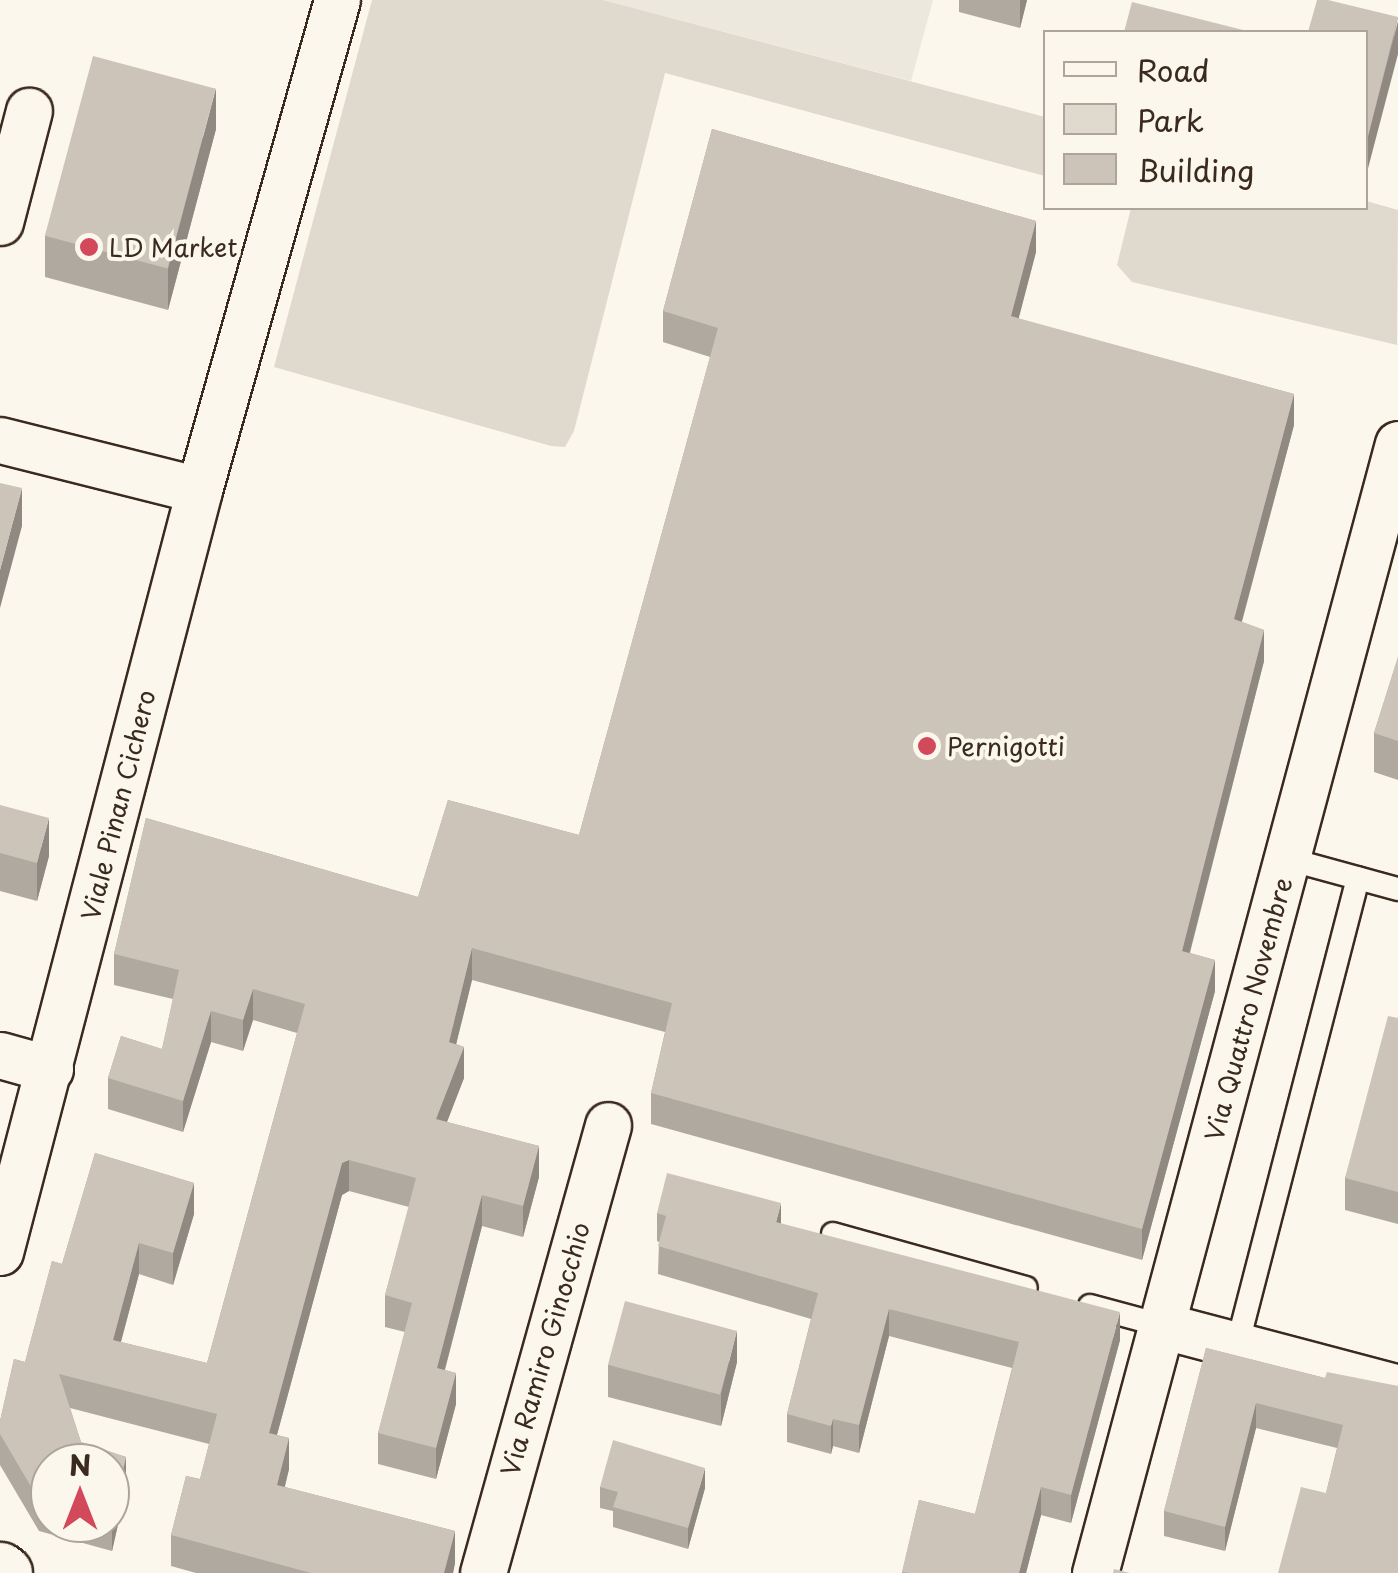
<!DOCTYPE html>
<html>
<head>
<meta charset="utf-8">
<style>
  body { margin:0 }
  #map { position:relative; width:1398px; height:1573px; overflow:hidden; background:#fbf7ec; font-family:"Playpen Sans",sans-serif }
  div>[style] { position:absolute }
  .built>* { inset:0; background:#ede8dd }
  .green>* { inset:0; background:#dfd9ce }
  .roads { filter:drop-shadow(2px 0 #3b2a1e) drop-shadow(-2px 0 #3b2a1e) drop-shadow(0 2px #3b2a1e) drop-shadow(0 -2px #3b2a1e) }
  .lane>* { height:22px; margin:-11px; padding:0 11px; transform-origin:11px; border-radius:11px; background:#fbf7ec }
  .street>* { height:45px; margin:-22.5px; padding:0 22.5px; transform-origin:22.5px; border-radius:22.5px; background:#fbf7ec }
  .secondary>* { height:55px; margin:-27.5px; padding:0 27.5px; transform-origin:27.5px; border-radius:27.5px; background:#fbf7ec }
  .wall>* { inset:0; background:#afa99f }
  .shaded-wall>* { inset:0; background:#8f8982 }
  .building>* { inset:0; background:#ccc4b9; transform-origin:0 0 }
  .dots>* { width:28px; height:28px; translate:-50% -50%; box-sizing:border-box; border:5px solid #fbf7ec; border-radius:50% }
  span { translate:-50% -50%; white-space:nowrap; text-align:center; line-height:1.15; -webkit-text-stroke:8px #fbf7ec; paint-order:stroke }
  .poi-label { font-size:25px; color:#3b2a1e }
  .left { translate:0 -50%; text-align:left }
  .street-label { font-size:25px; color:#3b2a1e }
  .legend { position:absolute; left:1043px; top:30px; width:325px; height:180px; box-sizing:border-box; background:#fbf7ec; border:2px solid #aea59a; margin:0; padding:12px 18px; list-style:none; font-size:30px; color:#3b2a1e }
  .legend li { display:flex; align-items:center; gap:20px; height:50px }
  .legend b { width:50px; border:2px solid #aea59a }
  .north { position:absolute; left:30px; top:1443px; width:100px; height:100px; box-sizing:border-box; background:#fbf7ec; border:2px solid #aea59a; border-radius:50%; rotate:0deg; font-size:28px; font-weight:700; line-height:40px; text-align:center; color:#3b2a1e }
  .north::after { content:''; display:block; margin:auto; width:35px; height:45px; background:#d1495b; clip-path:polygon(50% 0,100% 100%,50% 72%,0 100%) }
</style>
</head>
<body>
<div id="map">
  <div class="built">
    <div style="clip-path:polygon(603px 0,933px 0,911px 81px)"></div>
  </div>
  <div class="green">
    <div style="clip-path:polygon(372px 0,603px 0,1045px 117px,1045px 176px,665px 73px,574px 431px,565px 447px,551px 446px,274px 367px)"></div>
    <div style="clip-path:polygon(1366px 201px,1398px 210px,1397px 345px,1132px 282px,1117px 265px,1131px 208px,1366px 208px)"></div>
  </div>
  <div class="roads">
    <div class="lane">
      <div style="left:1288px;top:859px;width:114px;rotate:15.3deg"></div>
      <div style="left:833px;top:1234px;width:200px;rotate:15.6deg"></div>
      <div style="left:1090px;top:1306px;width:77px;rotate:15.1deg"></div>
      <div style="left:1237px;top:1346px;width:483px;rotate:-75.5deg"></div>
    </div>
    <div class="street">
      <div style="left:0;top:222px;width:115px;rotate:-75.4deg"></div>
      <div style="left:0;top:440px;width:205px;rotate:14.1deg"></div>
      <div style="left:0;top:1055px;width:52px;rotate:15.6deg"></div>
      <div style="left:0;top:1252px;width:788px;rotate:-75.36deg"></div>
      <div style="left:199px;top:490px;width:509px;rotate:-74.27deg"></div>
      <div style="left:1164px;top:1326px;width:242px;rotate:14.8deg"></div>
      <div style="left:483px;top:1573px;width:465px;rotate:-74.4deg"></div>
      <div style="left:1095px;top:1573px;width:1169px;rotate:-74.98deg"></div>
    </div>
    <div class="secondary">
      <div style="left:0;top:1570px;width:5px;rotate:37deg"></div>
    </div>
  </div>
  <div class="wall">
    <div style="clip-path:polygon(959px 0,1027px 0,1020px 28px,959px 12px)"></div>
    <div style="clip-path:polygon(1398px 17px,1366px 176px,1366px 32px)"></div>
    <div style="clip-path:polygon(216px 129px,168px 310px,45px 277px,45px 236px)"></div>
    <div style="clip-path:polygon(evenodd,712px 129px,1036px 221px,1036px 252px,1018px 319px,1294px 394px,1294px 425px,1242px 622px,1264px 630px,1264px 661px,1190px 953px,1215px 960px,1215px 991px,1142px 1260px,651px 1124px,651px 1093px,665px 1032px,472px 980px,456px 1044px,464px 1047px,464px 1078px,447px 1122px,539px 1146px,539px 1177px,523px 1237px,482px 1226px,445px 1370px,456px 1373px,456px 1404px,436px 1479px,378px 1464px,378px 1433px,405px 1332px,385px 1327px,385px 1295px,409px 1207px,349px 1191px,342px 1195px,277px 1435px,289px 1438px,289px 1469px,285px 1487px,455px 1531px,455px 1563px,453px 1573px,196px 1573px,171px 1566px,171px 1535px,186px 1476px,200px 1479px,209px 1444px,70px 1408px,81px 1442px,126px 1457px,126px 1489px,112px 1551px,39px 1531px,0 1465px,0 1421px,14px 1359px,25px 1362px,52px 1261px,62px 1264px,95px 1153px,194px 1183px,194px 1214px,173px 1285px,139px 1274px,121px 1342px,207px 1363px,297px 1033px,253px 1020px,243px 1051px,211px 1042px,183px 1132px,108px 1109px,108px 1078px,121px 1036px,162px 1049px,173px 999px,114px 985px,114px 954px,146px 818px,418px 897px,448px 800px,579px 835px,710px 357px,663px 342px,663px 311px,712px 129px,50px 1463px,110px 1463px,110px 1523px,50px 1523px,50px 1463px)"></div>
    <div style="clip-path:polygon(1398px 657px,1398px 780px,1374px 772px,1374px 733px)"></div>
    <div style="clip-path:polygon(0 805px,49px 856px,37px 901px,0 891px)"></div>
    <div style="clip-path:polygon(1398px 1018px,1398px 1224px,1345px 1210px,1345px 1178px)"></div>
    <div style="clip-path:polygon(657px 1213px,781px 1224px,1120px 1340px,1071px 1523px,1041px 1515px,1026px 1573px,902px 1573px,919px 1500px,975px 1514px,1012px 1368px,889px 1336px,859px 1453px,833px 1446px,831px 1454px,787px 1442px,787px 1414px,811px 1319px,658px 1274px,659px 1242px,657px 1241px)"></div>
    <div style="clip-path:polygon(1206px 1348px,1325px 1378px,1398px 1386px,1326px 1493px,1337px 1448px,1256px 1428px,1225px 1551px,1164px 1536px,1164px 1511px)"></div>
    <div style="clip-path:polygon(737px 1362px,721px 1426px,608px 1397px,608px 1365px)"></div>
    <div style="clip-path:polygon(600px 1487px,705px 1488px,688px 1549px,613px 1527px,613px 1511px,600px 1508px)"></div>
  </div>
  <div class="shaded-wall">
    <div style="clip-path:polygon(1020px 0,1027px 0,1020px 28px)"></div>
    <div style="clip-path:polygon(1398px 21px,1398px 54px,1366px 176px,1366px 144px)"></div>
    <div style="clip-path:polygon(216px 88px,216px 129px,168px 310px,168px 269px)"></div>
    <div style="clip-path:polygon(1036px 221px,1036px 252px,1011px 348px,1011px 316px)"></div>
    <div style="clip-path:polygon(1294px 394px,1294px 425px,1234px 650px,1234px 619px)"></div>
    <div style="clip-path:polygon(22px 488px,22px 526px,0 608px,0 570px)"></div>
    <div style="clip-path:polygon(1264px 630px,1264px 661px,1182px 982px,1182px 951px)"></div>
    <div style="clip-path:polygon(49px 818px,49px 856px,37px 901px,37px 863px)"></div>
    <div style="clip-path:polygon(472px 948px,472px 980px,449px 1073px,449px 1042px)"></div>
    <div style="clip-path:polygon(1215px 960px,1215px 991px,1142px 1260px,1142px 1229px)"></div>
    <div style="clip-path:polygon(253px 989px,253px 1020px,243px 1051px,243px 1020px)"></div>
    <div style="clip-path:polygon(211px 1011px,211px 1042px,183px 1132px,183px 1101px)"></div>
    <div style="clip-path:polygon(464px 1047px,464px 1078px,436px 1150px,436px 1119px)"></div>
    <div style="clip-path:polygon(539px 1146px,539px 1177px,523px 1237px,523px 1206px)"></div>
    <div style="clip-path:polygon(349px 1160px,349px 1191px,342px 1195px,269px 1464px,269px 1433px,342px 1163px)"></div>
    <div style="clip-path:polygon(194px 1183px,194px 1214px,173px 1285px,173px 1253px)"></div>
    <div style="clip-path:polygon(482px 1195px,482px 1226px,437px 1399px,437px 1368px)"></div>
    <div style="clip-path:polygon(781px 1203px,781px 1231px,776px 1222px)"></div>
    <div style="clip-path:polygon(139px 1243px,139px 1274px,113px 1371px,113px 1340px)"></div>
    <div style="clip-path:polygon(889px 1309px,889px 1336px,859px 1453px,859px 1425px)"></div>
    <div style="clip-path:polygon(1120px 1312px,1120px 1340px,1071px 1523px,1071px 1495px)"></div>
    <div style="clip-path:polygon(737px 1330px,737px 1362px,721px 1426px,721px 1394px)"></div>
    <div style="clip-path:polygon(456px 1373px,456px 1404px,436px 1479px,436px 1448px)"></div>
    <div style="clip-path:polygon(1256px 1403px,1256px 1428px,1225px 1551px,1225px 1527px)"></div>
    <div style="clip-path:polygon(833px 1419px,833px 1446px,831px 1454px,831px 1426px)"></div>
    <div style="clip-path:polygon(289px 1438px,289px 1469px,277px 1516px,277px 1485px)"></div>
    <div style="clip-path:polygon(126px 1457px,126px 1489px,112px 1551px,112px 1520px)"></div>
    <div style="clip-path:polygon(705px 1468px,705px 1488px,688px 1549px,688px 1528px)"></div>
    <div style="clip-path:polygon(1041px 1487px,1041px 1515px,1026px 1573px,1019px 1573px)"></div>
    <div style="clip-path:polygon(455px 1531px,455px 1563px,453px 1573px,444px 1573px)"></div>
  </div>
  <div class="building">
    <div style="clip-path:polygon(1317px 0,1328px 0,1398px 17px,1366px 144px,1366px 32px,1308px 32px)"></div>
    <div style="clip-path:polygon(1132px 2px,1251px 32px,1124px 32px)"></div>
    <div style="left:93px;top:56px;width:127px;height:186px;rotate:15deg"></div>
    <div style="clip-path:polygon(712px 129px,1036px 221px,1011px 316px,1294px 394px,1234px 619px,1264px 630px,1182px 951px,1215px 960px,1142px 1229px,651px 1093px,672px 1003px,472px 948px,449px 1042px,464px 1047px,436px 1119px,539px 1146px,523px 1206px,482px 1195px,437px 1368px,456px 1373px,436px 1448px,378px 1433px,412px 1303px,385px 1295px,416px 1178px,349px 1160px,342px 1163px,269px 1433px,289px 1438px,277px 1485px,455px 1531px,444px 1573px,311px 1573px,171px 1535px,186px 1476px,200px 1479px,217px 1414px,59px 1374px,81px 1442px,126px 1457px,112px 1520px,110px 1519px,110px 1463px,50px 1463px,50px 1503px,39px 1500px,0 1434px,0 1421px,14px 1359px,25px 1362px,52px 1261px,62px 1264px,95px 1153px,194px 1183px,173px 1253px,139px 1243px,113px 1340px,207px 1363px,305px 1004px,253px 989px,243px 1020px,211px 1011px,183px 1101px,108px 1078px,121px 1036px,162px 1049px,179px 970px,114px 954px,146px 818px,418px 897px,448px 800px,579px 835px,718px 328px,663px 311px)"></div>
    <div style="clip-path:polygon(0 483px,22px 488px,0 570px)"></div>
    <div style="clip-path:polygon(1398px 657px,1398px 741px,1374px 733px)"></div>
    <div style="clip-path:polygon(0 805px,49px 818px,37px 863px,0 853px)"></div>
    <div style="clip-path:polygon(1388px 1016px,1398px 1018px,1398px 1192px,1345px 1178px)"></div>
    <div style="clip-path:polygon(667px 1173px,781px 1203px,776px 1222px,1120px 1312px,1071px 1495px,1041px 1487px,1019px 1573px,910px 1573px,902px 1572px,919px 1500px,975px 1514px,1019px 1342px,889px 1309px,859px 1425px,833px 1419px,831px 1426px,787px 1414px,818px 1293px,658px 1246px,666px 1216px,657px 1213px)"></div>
    <div style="left:625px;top:1301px;width:116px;height:66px;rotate:15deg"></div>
    <div style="clip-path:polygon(1206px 1348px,1325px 1378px,1327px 1372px,1398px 1386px,1398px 1573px,1278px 1573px,1301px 1487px,1326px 1493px,1343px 1425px,1256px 1403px,1225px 1527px,1164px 1511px)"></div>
    <div style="clip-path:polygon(613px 1440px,705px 1468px,688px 1528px,613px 1507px,618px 1492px,600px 1487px)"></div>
    <div style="clip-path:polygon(1114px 1569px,1130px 1573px,1113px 1573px)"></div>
  </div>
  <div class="dots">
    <div style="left:89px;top:247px;background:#d1495b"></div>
    <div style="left:927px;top:746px;background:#d1495b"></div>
  </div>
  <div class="poi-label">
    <span class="left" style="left:109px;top:247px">LD Market</span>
    <span class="left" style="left:947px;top:746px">Pernigotti</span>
  </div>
  <div class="street-label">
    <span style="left:118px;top:805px;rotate:-76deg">Viale Pinan Cichero</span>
    <span style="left:1248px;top:1009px;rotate:-75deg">Via Quattro Novembre</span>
    <span style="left:545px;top:1349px;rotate:-74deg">Via Ramiro Ginocchio</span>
  </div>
  <ul class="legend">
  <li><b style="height:12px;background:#fbf7ec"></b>Road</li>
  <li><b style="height:28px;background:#dfd9ce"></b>Park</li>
  <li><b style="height:28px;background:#ccc4b9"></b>Building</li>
  </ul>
  <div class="north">N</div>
</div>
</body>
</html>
